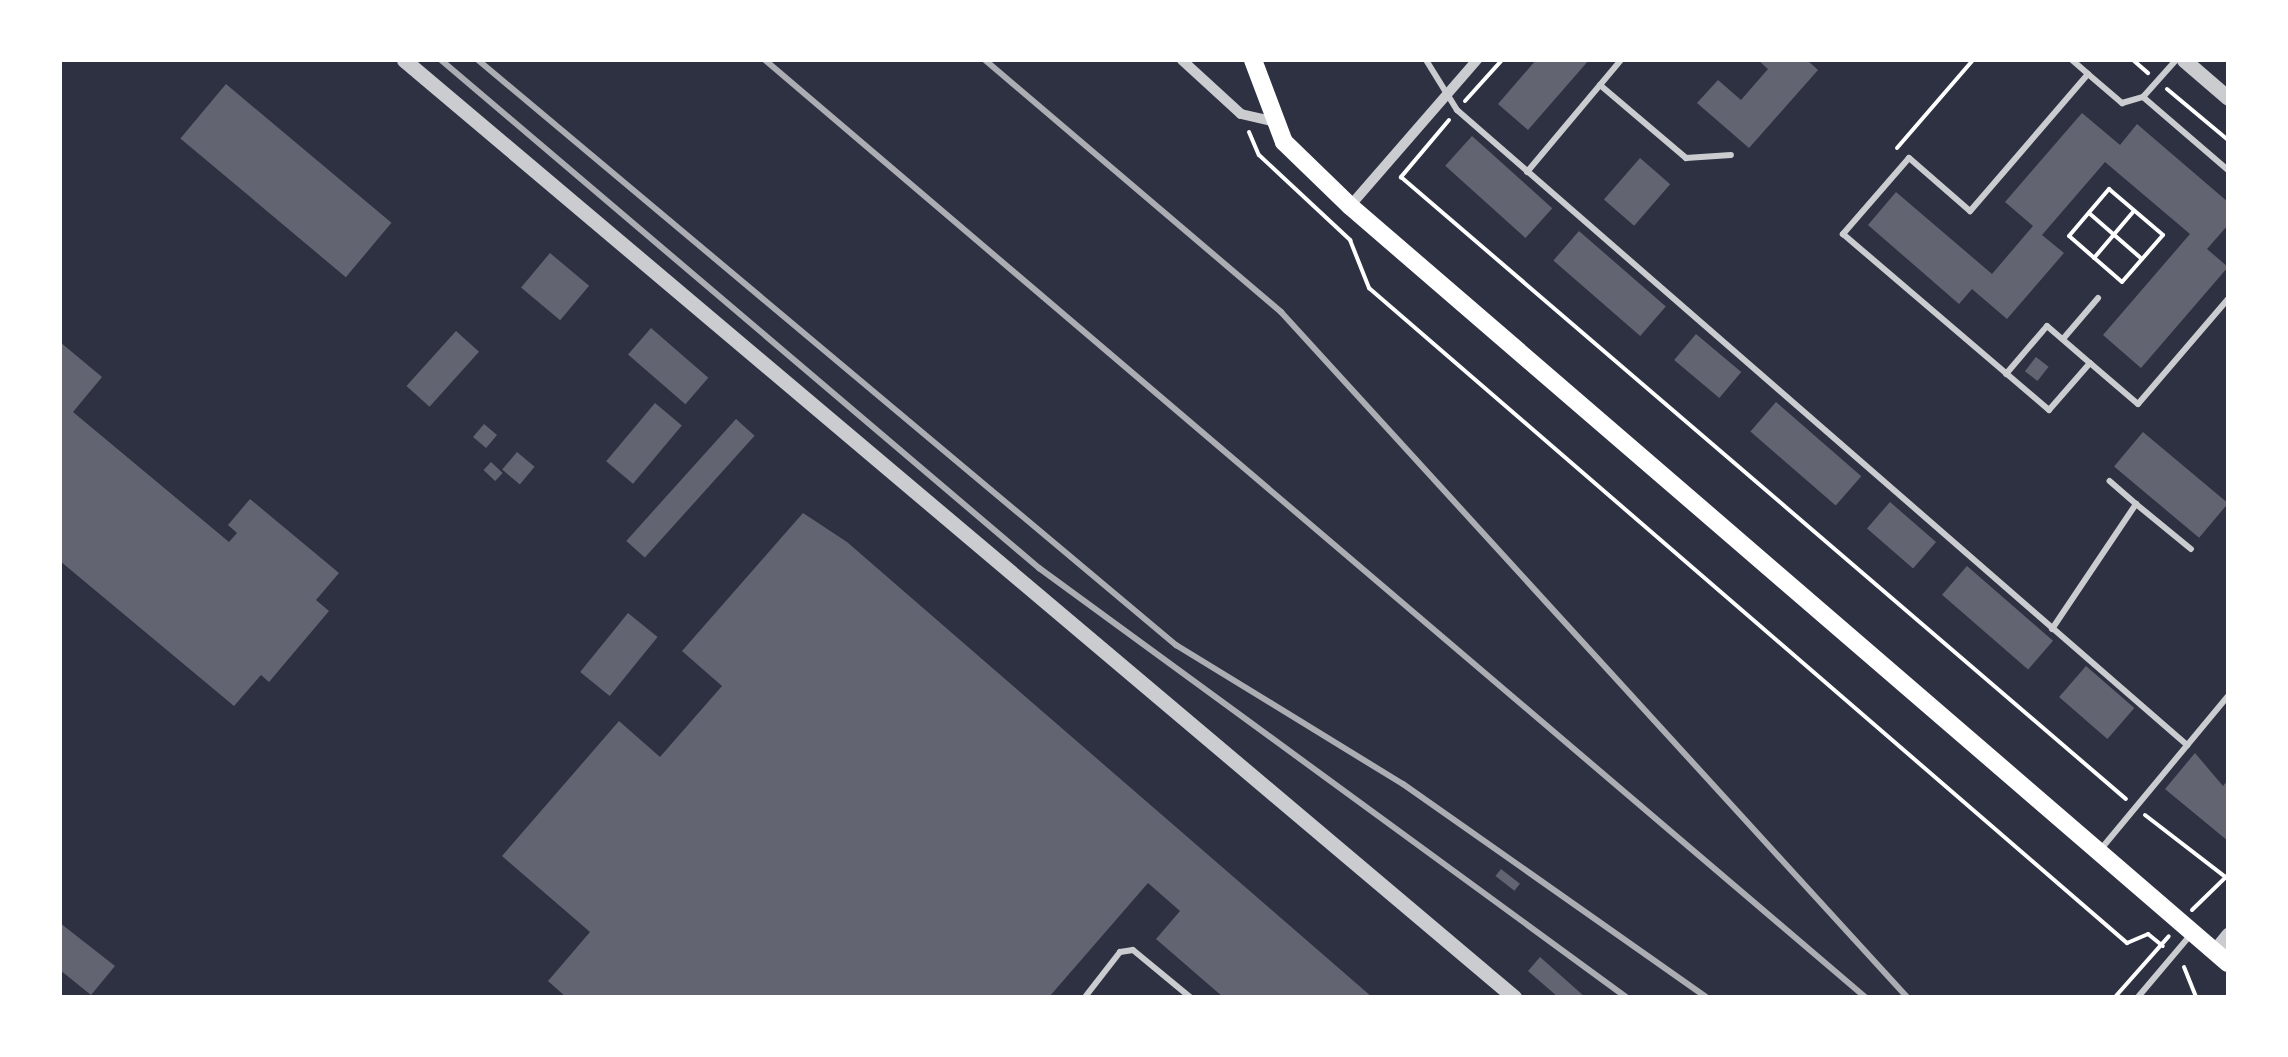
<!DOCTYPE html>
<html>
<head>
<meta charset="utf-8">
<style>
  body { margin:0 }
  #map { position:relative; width:2288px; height:1057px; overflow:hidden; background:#2d3142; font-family:Lato,sans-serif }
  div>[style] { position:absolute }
  .building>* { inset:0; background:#626471; transform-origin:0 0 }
  .path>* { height:4px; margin:-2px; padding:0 2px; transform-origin:2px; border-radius:2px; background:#fff }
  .service>* { height:6px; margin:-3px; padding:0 3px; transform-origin:3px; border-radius:3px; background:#caccd0 }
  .minor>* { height:10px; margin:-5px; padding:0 5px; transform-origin:5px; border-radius:5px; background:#caccd0 }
  .tertiary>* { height:15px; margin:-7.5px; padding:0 7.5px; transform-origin:7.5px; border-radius:7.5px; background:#caccd0 }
  .secondary>* { height:18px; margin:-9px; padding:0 9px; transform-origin:9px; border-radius:9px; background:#fff }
  .rail>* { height:6px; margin:-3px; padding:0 3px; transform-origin:3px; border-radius:3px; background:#abadb3 }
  span { translate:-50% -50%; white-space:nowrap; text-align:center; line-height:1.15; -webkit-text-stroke:10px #fff; paint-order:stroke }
  .frame { position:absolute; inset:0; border:62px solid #fff; pointer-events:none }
</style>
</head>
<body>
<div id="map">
  <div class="building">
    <div style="clip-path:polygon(1536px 60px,1589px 60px,1528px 130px,1498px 104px)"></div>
    <div style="clip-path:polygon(1758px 60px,1807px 60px,1818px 70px,1749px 148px,1697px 103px,1718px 80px,1741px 100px,1768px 69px)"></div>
    <div style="left:226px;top:84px;width:216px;height:71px;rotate:40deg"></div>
    <div style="clip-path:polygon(2082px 113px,2120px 145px,2137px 124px,2228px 202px,2228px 225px,2207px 249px,2228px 267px,2141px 368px,2103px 335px,2190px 234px,2105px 162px,2042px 235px,2064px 253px,2007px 319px,1972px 289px,1959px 304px,1868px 225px,1896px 192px,1992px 274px,2033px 226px,2005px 202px)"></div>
    <div style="left:1472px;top:136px;width:108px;height:40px;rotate:42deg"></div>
    <div style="left:1640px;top:158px;width:40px;height:55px;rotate:41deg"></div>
    <div style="left:1579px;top:231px;width:115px;height:39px;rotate:41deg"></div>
    <div style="left:550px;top:253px;width:51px;height:45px;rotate:40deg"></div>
    <div style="left:651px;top:328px;width:76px;height:35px;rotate:41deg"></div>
    <div style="left:456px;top:331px;width:31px;height:74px;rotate:42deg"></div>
    <div style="left:1696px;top:334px;width:59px;height:34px;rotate:40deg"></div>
    <div style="clip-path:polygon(60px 342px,102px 377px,73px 412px,229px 542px,237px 533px,228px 525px,250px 499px,339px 573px,316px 600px,329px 611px,269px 682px,261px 675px,234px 706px,60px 561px)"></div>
    <div style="left:2036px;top:357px;width:16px;height:18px;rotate:38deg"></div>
    <div style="left:1776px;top:402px;width:113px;height:39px;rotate:41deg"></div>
    <div style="left:655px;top:403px;width:35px;height:76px;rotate:40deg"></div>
    <div style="left:736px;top:419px;width:25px;height:164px;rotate:42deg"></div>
    <div style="left:484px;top:424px;width:17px;height:17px;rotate:40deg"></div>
    <div style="left:2143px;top:432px;width:111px;height:45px;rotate:40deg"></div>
    <div style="left:517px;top:452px;width:23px;height:23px;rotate:40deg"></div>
    <div style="left:491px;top:462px;width:16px;height:11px;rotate:43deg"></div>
    <div style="left:1890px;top:502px;width:61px;height:35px;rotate:41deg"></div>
    <div style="clip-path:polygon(803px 513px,847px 542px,1372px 997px,1223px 997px,1156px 939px,1180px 911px,1148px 883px,1049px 997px,566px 997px,548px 981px,590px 932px,502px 856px,619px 721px,660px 757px,722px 686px,682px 651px)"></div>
    <div style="left:1967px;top:566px;width:114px;height:38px;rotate:41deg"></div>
    <div style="left:628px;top:613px;width:38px;height:76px;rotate:39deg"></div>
    <div style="left:2086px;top:666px;width:64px;height:41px;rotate:41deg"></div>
    <div style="clip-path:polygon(2195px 753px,2223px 786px,2228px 780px,2228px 841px,2165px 789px)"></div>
    <div style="left:1501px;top:869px;width:24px;height:9px;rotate:38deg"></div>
    <div style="clip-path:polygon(60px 923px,115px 966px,91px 995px,60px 970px)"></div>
    <div style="clip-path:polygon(1540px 957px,1585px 997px,1558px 997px,1528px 971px)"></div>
  </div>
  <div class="path">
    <div style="left:2133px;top:60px;width:20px;rotate:41deg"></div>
    <div style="left:2167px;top:89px;width:80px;rotate:39.9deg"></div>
    <div style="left:1465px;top:101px;width:55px;rotate:-47.9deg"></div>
    <div style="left:1449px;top:120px;width:75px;rotate:130.1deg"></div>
    <div style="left:1401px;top:177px;width:955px;rotate:40.63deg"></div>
    <div style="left:1249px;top:132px;width:25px;rotate:67deg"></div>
    <div style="left:1259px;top:155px;width:125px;rotate:43deg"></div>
    <div style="left:1350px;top:240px;width:52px;rotate:68.4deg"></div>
    <div style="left:1369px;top:288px;width:1002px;rotate:40.83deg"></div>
    <div style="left:2127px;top:943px;width:23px;rotate:-23deg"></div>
    <div style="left:2148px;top:934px;width:19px;rotate:39deg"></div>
    <div style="left:1897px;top:148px;width:116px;rotate:-49.2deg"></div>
    <div style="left:2109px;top:189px;width:71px;rotate:40.4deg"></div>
    <div style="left:2163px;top:235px;width:62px;rotate:131.1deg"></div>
    <div style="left:2122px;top:282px;width:70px;rotate:-139deg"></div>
    <div style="left:2069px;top:236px;width:62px;rotate:-49.6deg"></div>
    <div style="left:2089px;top:213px;width:70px;rotate:41deg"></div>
    <div style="left:2094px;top:258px;width:60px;rotate:-49.7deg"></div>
    <div style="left:2145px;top:815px;width:105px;rotate:37.6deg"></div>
    <div style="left:2192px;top:910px;width:50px;rotate:-44.2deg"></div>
    <div style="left:2184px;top:967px;width:32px;rotate:68deg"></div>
    <div style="left:2115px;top:997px;width:81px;rotate:-48.5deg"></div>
  </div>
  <div class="service">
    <div style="left:1426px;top:60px;width:59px;rotate:58.2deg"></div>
    <div style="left:1457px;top:110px;width:968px;rotate:41.02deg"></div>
    <div style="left:2072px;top:60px;width:21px;rotate:41deg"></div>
    <div style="left:2088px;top:74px;width:181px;rotate:130.7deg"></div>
    <div style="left:1970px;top:211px;width:81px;rotate:-139deg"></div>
    <div style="left:1909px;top:158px;width:101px;rotate:131deg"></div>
    <div style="left:1843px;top:234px;width:271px;rotate:40.5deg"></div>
    <div style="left:2049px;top:410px;width:62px;rotate:-48.9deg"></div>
    <div style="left:2090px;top:363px;width:63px;rotate:40.5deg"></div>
    <div style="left:2138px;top:404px;width:138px;rotate:-49.4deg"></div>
    <div style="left:2088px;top:74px;width:45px;rotate:40.5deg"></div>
    <div style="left:2122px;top:103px;width:22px;rotate:-16deg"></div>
    <div style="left:2143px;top:97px;width:50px;rotate:-48.3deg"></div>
    <div style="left:1600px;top:85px;width:113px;rotate:40.3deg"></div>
    <div style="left:1686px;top:158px;width:45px;rotate:-3.8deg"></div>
    <div style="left:2143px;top:97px;width:112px;rotate:40.7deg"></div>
    <div style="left:1527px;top:172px;width:146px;rotate:-50deg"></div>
    <div style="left:2063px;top:339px;width:54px;rotate:-49.5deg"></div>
    <div style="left:2006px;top:374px;width:63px;rotate:-49.5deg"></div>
    <div style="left:2047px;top:326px;width:57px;rotate:40.7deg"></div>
    <div style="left:2136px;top:504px;width:71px;rotate:39.3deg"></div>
    <div style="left:2052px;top:629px;width:151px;rotate:-56.1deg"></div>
    <div style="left:2136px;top:504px;width:35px;rotate:-139deg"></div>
    <div style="left:2101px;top:849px;width:199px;rotate:-50.3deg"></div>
    <div style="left:1085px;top:997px;width:57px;rotate:-52.1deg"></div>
    <div style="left:1120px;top:952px;width:13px;rotate:-9deg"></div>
    <div style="left:1133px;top:950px;width:74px;rotate:39.5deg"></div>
    <div style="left:2138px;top:997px;width:84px;rotate:-49.8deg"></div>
  </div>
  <div class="minor">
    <div style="left:1182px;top:60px;width:80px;rotate:42.5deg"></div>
    <div style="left:1241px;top:114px;width:32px;rotate:13deg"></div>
    <div style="left:1350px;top:206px;width:194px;rotate:-49deg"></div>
  </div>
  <div class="tertiary">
    <div style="left:404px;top:60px;width:1453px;rotate:40.17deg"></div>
    <div style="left:2184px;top:60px;width:58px;rotate:40.8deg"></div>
    <div style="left:2215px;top:951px;width:21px;rotate:-51deg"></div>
  </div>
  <div class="secondary">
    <div style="left:1253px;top:60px;width:88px;rotate:69.3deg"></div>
    <div style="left:1284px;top:142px;width:92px;rotate:44.1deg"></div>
    <div style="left:1350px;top:206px;width:1159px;rotate:40.77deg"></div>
  </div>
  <div class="rail">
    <div style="left:441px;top:60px;width:785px;rotate:40.35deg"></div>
    <div style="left:1039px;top:568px;width:727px;rotate:36.16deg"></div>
    <div style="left:478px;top:60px;width:911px;rotate:39.97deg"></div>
    <div style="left:1176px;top:645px;width:266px;rotate:31.5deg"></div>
    <div style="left:1403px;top:784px;width:370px;rotate:35.1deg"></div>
    <div style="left:765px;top:60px;width:1445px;rotate:40.42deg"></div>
    <div style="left:985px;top:60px;width:389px;rotate:40.4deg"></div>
    <div style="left:1281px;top:312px;width:928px;rotate:47.58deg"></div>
  </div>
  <div class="frame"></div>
</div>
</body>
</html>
